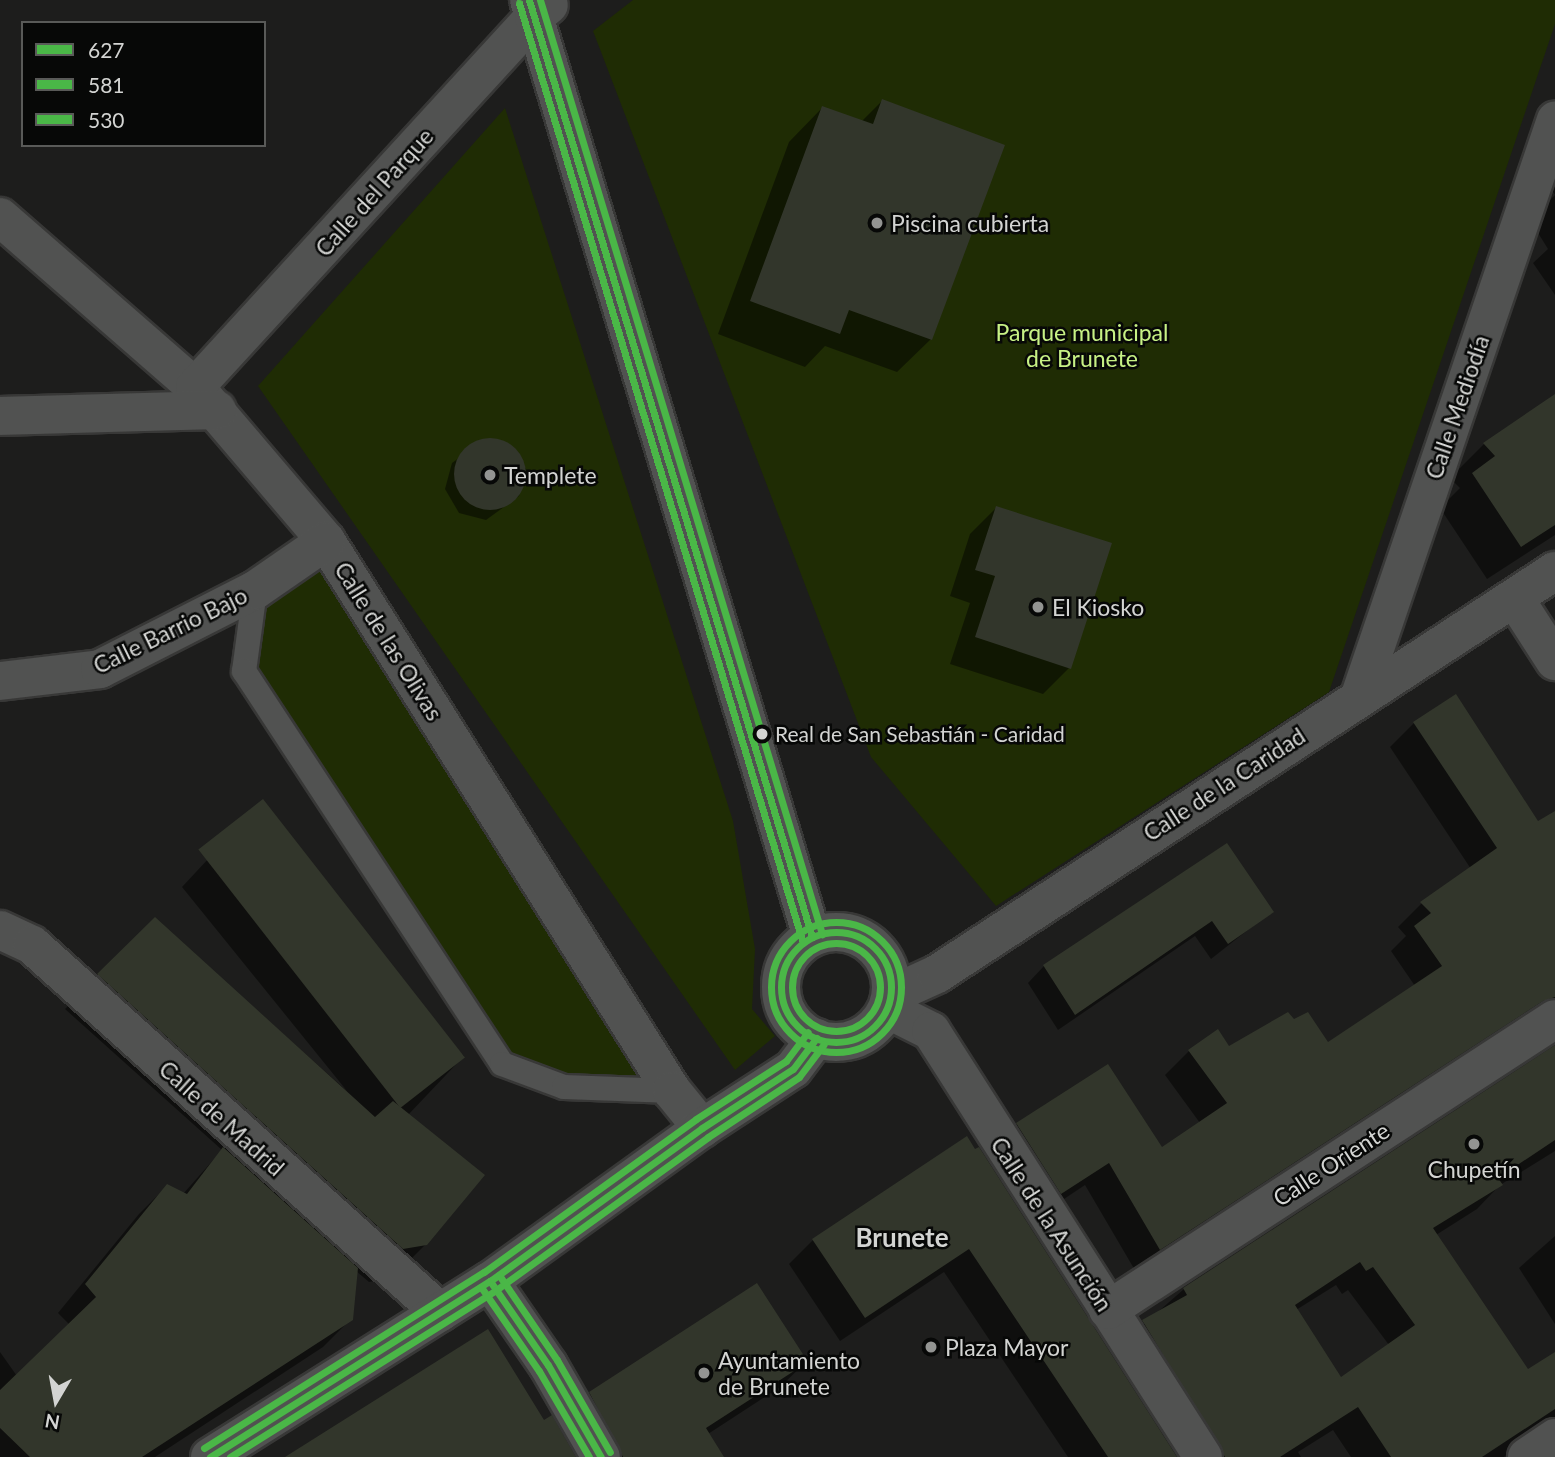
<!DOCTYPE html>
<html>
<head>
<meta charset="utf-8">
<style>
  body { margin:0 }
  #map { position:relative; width:1555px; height:1457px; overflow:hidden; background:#1d1d1c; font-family:Lato,sans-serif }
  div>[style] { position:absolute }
  .green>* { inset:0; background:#1f2c04 }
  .shadow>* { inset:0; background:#0007 }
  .building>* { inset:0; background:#32362b; transform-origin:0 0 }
  .round { border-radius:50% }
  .roads { filter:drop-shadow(2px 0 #383837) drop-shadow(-2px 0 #383837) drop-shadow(0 2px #383837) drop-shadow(0 -2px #383837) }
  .service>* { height:24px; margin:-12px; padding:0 12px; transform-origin:12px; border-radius:12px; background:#515251 }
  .pedestrian>* { height:37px; margin:-18.5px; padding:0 18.5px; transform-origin:18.5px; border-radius:18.5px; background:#515251 }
  .minor>* { height:38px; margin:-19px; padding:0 19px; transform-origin:19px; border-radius:19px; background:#515251 }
  .minor>.ring { margin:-19px; padding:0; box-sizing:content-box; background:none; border:38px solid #515251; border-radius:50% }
  .bus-1>* { height:7px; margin:-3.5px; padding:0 3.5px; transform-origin:3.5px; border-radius:3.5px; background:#4ab747 }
  .bus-1>.ring { margin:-3.5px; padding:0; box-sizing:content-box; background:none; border:7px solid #4ab747; border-radius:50% }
  .bus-2>* { height:7px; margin:-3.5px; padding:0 3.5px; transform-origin:3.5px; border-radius:3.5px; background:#4ab747 }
  .bus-2>.ring { margin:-3.5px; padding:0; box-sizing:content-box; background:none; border:7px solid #4ab747; border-radius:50% }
  .bus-3>* { height:7px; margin:-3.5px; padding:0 3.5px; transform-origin:3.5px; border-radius:3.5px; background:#4ab747 }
  .bus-3>.ring { margin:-3.5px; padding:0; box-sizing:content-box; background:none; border:7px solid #4ab747; border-radius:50% }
  .dots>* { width:19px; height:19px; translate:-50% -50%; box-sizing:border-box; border:4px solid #070807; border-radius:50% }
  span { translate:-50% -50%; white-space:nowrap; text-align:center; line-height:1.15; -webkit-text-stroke:5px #070807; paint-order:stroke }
  .bus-label { font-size:21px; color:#d3d4d2 }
  .left { translate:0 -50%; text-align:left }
  .street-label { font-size:23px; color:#d3d4d2 }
  .poi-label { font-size:23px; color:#d3d4d2 }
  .park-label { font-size:23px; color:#c7f185 }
  .quarter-label { font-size:26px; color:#d3d4d2; font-weight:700 }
  .legend { position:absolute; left:21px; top:21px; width:245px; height:126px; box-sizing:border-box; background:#070807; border:2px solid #595a58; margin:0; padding:9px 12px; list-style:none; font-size:21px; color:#d3d4d2 }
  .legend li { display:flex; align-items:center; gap:14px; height:35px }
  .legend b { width:35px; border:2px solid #595a58 }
  .north { position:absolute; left:21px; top:1366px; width:70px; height:70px; -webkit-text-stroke:5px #070807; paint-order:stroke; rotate:190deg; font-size:19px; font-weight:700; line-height:28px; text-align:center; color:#d3d4d2 }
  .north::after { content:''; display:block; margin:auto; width:24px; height:32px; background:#d3d4d2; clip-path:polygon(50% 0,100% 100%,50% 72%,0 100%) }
</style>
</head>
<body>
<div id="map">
  <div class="green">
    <div style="clip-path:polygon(633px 0,1555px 0,1555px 24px,1329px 692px,996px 906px,871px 757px,593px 31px)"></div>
    <div style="clip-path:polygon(505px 108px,733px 821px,755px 949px,752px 1009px,775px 1036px,735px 1070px,258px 386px)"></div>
    <div style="clip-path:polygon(326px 541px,672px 1091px,564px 1087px,502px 1064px,244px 671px,255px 590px)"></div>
  </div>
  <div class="shadow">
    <div style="clip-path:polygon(882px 101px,931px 339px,897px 372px,825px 346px,805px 367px,718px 334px,789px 142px,822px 108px,861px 122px)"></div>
    <div style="clip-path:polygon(1555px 171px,1555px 295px,1533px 263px,1548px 249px,1530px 220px,1555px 195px,1546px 180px)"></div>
    <div style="clip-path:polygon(1555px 396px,1555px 535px,1487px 579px,1440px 508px,1460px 488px,1450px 478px,1484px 444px)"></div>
    <div style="clip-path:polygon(485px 439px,512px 446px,526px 469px,519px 496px,486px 520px,459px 513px,445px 489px,452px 463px)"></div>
    <div style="clip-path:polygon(996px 508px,1069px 668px,1043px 694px,950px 664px,970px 603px,950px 596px,970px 534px)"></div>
    <div style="clip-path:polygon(evenodd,1414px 723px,1538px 823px,1555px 813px,1555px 1151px,1500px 1185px,1477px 1209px,1436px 1235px,1528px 1372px,1555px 1355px,1555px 1457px,1518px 1443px,1504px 1457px,1351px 1457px,1333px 1430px,1298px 1452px,1301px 1457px,1190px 1457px,1119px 1346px,1184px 1289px,1551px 1050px,1550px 1032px,1136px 1272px,1085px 1185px,1037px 1217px,993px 1149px,1017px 1124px,1108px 1066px,1161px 1149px,1200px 1123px,1165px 1075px,1189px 1051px,1328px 1045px,1415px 986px,1391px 951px,1406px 936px,1398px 927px,1422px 903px,1471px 869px,1390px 747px,1414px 723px,1336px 1285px,1342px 1294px,1348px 1290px,1389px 1345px,1341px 1379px,1296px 1310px,1336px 1285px)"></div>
    <div style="clip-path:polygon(237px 828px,464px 1056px,408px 1115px,426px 1244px,392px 1278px,369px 1282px,356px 1271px,351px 1319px,323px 1347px,155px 1457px,0 1457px,0 1352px,17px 1376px,70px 1325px,58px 1313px,139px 1214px,167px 1186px,183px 1194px,222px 1150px,65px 1009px,155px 920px,347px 1091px,182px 887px)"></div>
    <div style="clip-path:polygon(1226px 845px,1272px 911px,1211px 959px,1195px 936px,1058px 1030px,1028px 983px,1044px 966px)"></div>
    <div style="clip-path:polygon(966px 1139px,1175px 1457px,1068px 1457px,944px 1272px,840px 1341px,789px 1264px,813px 1240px)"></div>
    <div style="clip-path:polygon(1555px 1236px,1555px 1324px,1519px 1268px)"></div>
    <div style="clip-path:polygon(806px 1362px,780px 1387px,708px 1434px,722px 1457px,586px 1457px,564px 1419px,590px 1393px)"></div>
  </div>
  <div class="building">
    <div style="clip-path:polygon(882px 99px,1005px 145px,932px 340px,849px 310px,840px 334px,750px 301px,822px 106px,873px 124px)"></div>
    <div style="clip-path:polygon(1555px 394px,1555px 525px,1521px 547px,1472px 473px,1495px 456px,1483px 443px)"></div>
    <div class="round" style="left:454px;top:438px;width:72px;height:72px"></div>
    <div style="clip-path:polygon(996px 506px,1112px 543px,1071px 669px,975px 637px,995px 576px,975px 570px)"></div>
    <div style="clip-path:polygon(1456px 694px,1538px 821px,1555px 811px,1555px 997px,1543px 1001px,1160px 1250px,1109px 1163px,1061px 1194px,1016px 1123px,1108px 1064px,1162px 1147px,1227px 1103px,1188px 1050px,1218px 1029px,1229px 1046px,1288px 1012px,1294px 1019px,1308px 1012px,1328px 1042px,1442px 966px,1414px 926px,1431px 913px,1420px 902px,1497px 848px,1413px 722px)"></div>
    <div style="left:263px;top:799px;width:328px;height:82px;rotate:52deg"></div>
    <div style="clip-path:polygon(1227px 843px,1274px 912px,1228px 944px,1212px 921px,1075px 1015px,1043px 965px)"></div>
    <div style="clip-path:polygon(155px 917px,375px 1117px,393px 1101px,485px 1175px,427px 1245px,403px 1249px,97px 974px)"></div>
    <div style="clip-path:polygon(evenodd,1555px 1045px,1555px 1140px,1498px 1178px,1503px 1185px,1433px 1228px,1528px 1369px,1555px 1352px,1555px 1409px,1482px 1457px,1391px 1457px,1358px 1407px,1280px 1457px,1225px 1457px,1142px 1320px,1187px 1295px,1183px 1288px,1555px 1045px,1360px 1262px,1366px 1271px,1373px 1267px,1415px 1325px,1341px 1377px,1295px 1305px,1360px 1262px)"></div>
    <div style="clip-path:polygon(967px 1136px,975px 1149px,979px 1147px,1177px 1457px,1108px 1457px,969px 1249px,865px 1318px,812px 1239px)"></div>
    <div style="clip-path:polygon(223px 1147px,358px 1268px,353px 1320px,142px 1457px,30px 1457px,0 1428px,0 1390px,96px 1297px,85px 1284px,167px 1184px,187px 1194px)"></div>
    <div style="clip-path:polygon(757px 1283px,808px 1362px,706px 1428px,724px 1457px,623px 1457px,589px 1392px)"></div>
    <div style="clip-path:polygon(488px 1329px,544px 1420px,552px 1415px,576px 1457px,285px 1457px)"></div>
  </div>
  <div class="roads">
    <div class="service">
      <div style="left:255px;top:590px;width:82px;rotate:97.7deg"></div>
      <div style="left:244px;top:671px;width:470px;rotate:56.7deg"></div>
      <div style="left:502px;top:1064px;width:66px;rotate:20.4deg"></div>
      <div style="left:564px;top:1087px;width:108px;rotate:2.1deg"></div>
    </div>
    <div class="pedestrian">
      <div style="left:1359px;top:695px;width:608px;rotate:-71.21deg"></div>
    </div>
    <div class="minor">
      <div style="left:529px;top:0;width:979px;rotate:73.19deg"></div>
      <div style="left:0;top:217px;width:259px;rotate:41.1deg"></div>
      <div style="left:195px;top:387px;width:202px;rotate:49.6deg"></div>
      <div style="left:326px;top:541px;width:650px;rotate:57.83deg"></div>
      <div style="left:672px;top:1091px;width:48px;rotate:51deg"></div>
      <div style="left:195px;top:387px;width:502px;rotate:-47.5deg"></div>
      <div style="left:534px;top:17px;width:19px;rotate:-39deg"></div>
      <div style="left:0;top:416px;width:217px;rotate:-1.6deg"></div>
      <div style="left:1515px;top:599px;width:74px;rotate:57.2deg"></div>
      <div style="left:0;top:681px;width:101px;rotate:-6.8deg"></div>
      <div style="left:100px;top:669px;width:174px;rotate:-27deg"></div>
      <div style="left:255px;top:590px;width:86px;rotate:-34.6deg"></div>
      <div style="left:0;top:930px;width:35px;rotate:25deg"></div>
      <div style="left:32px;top:945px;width:549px;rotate:41.97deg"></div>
      <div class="ring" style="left:781px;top:932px;width:72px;height:72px"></div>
      <div style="left:891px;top:995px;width:51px;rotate:-24.5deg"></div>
      <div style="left:937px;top:974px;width:738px;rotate:-33.11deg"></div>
      <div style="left:887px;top:1009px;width:49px;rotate:26.6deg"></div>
      <div style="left:931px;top:1031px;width:505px;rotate:57.44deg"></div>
      <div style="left:490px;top:1281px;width:102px;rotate:55.4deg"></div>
      <div style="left:548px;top:1365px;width:106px;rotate:60.1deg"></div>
      <div style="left:1108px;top:1310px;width:533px;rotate:-33.06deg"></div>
      <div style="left:210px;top:1457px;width:331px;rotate:-32.2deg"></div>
      <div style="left:490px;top:1281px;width:261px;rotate:-35.8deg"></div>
      <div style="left:702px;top:1128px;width:108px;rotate:-33deg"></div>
      <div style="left:793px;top:1069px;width:39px;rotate:-53deg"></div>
      <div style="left:1527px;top:1457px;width:34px;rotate:-34deg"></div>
    </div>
  </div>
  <div class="bus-1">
    <div style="left:529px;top:0;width:979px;rotate:73.19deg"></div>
    <div class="ring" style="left:781px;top:932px;width:103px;height:103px"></div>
    <div style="left:490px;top:1281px;width:102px;rotate:55.4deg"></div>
    <div style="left:548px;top:1365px;width:106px;rotate:60.1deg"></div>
    <div style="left:210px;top:1457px;width:331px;rotate:-32.2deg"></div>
    <div style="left:490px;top:1281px;width:261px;rotate:-35.8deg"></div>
    <div style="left:702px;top:1128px;width:108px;rotate:-33deg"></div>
    <div style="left:793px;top:1069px;width:39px;rotate:-53deg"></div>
  </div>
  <div class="bus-2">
    <div style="left:519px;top:3px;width:979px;rotate:73.19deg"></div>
    <div class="ring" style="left:771px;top:922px;width:123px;height:123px"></div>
    <div style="left:481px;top:1287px;width:102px;rotate:55.4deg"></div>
    <div style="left:539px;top:1371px;width:99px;rotate:59.8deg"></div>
    <div style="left:230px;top:1457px;width:314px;rotate:-32.1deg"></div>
    <div style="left:496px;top:1290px;width:261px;rotate:-35.8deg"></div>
    <div style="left:708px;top:1137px;width:109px;rotate:-33.4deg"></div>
    <div style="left:799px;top:1077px;width:41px;rotate:-52.9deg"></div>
  </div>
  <div class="bus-3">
    <div style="left:540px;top:0;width:976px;rotate:73.2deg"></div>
    <div class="ring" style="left:792px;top:943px;width:81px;height:81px"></div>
    <div style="left:499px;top:1275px;width:103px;rotate:55.7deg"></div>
    <div style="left:557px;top:1360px;width:106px;rotate:60.1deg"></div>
    <div style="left:204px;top:1448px;width:331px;rotate:-32.2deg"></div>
    <div style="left:484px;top:1272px;width:261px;rotate:-35.8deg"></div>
    <div style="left:696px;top:1119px;width:107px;rotate:-32.8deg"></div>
    <div style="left:786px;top:1061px;width:36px;rotate:-53deg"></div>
  </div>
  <div class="dots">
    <div style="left:877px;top:223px;background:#939492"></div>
    <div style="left:490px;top:475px;background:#939492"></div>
    <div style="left:1038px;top:607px;background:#939492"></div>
    <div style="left:762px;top:734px;background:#d3d4d2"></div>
    <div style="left:1474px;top:1144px;background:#939492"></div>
    <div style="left:931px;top:1347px;background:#939492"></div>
    <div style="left:704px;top:1373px;background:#939492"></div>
  </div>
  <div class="bus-label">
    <span class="left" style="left:775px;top:734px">Real de San Sebastián - Caridad</span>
  </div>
  <div class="street-label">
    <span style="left:374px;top:192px;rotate:-48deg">Calle del Parque</span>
    <span style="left:1457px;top:407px;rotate:-71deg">Calle Mediodía</span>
    <span style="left:170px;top:630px;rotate:-26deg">Calle Barrio Bajo</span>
    <span style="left:389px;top:641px;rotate:58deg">Calle de las Olivas</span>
    <span style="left:1224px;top:784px;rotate:-33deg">Calle de la Caridad</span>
    <span style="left:222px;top:1118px;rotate:42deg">Calle de Madrid</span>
    <span style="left:1331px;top:1164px;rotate:-33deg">Calle Oriente</span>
    <span style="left:1052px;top:1224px;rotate:57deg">Calle de la Asunción</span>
  </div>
  <div class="poi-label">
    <span class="left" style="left:891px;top:223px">Piscina cubierta</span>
    <span class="left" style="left:504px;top:475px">Templete</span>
    <span class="left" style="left:1052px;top:607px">El Kiosko</span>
    <span style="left:1474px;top:1169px">Chupetín</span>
    <span class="left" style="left:945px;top:1347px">Plaza Mayor</span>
    <span class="left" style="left:718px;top:1373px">Ayuntamiento<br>de Brunete</span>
  </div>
  <div class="park-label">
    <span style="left:1082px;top:345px">Parque municipal<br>de Brunete</span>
  </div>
  <div class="quarter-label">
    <span style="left:902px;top:1238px">Brunete</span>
  </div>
  <ul class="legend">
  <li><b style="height:9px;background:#4ab747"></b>627</li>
  <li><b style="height:9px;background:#4ab747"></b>581</li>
  <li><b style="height:9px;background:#4ab747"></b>530</li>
  </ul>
  <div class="north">N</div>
</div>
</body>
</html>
